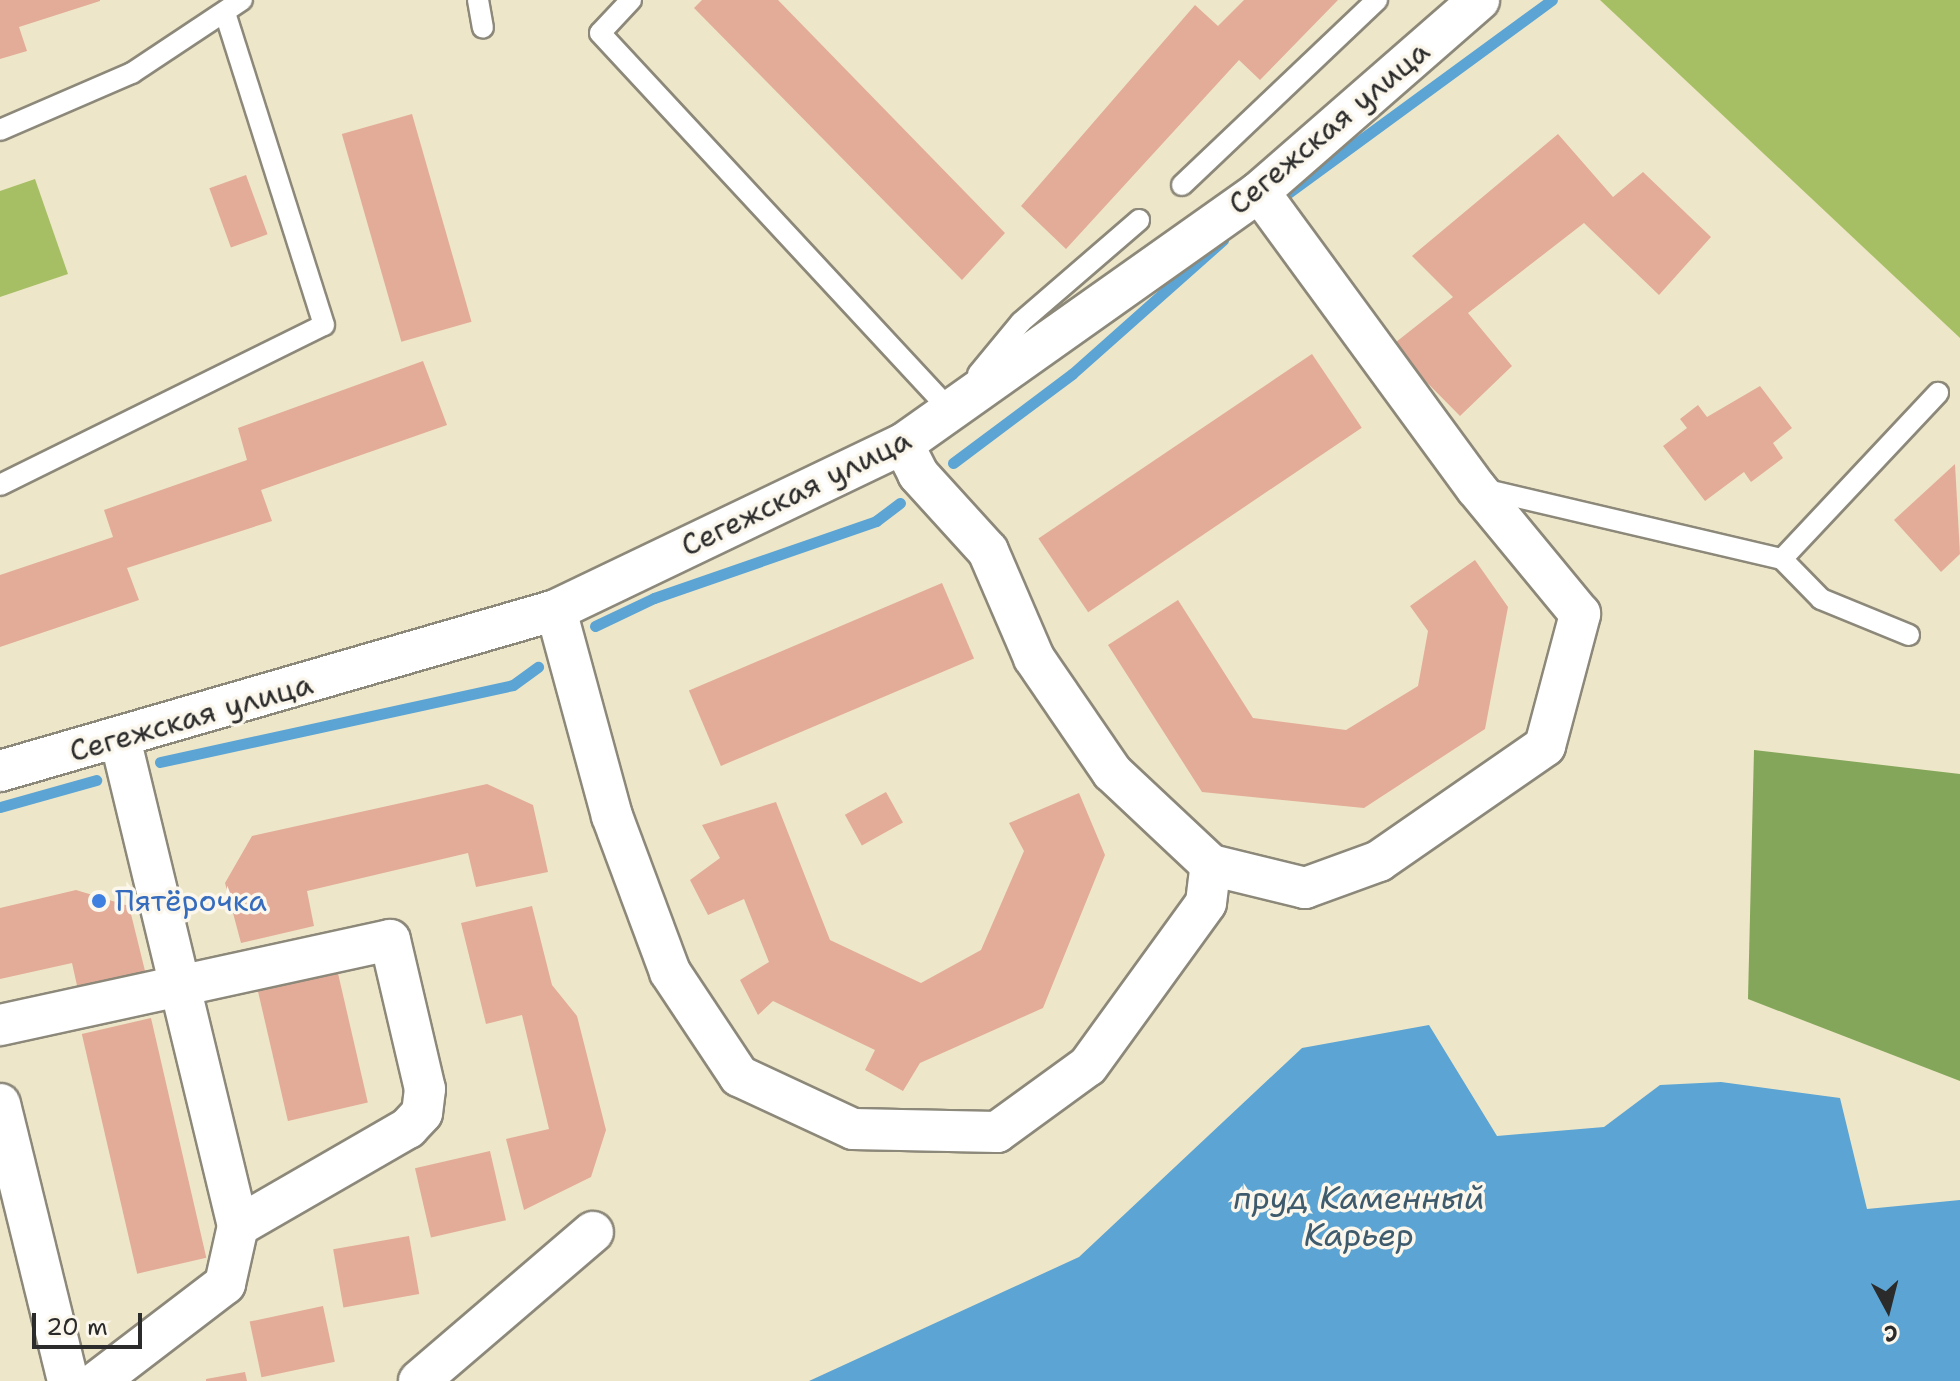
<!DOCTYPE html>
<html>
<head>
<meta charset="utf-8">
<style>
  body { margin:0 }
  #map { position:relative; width:1960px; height:1381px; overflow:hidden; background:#eee6c8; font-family:"Shantell Sans",sans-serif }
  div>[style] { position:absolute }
  .green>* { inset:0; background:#a6bf65 }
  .forest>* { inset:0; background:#84a65a }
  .water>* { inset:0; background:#5ba4d3 }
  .stream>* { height:11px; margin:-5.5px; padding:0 5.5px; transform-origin:5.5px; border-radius:5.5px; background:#5ba4d3 }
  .building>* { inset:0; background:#e2ac98; transform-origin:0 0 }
  .roads { filter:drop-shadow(2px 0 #8c887a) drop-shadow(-2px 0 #8c887a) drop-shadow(0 2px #8c887a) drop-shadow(0 -2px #8c887a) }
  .lane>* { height:20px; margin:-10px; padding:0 10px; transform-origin:10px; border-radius:10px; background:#fff }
  .street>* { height:40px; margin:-20px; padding:0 20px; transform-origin:20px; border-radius:20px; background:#fff }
  .dots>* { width:22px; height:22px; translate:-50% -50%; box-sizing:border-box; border:4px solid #fbf7ec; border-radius:50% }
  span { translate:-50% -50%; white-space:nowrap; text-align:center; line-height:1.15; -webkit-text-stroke:7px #fbf7ec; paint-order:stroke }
  .street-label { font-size:30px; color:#2b2b2b }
  .shop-label { font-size:30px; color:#366cbe }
  .left { translate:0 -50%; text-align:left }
  .water-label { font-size:32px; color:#3e5b6e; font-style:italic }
  .north { position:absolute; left:1848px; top:1269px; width:80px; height:80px; -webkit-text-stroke:6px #fbf7ec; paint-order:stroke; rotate:173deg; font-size:22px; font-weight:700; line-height:32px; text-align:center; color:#2b2b2b }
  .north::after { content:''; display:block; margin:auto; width:28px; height:36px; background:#2b2b2b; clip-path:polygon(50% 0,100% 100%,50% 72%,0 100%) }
  .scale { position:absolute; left:32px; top:1313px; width:110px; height:36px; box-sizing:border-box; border:4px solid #2b2b2b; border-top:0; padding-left:10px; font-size:24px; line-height:28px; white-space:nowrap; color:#2b2b2b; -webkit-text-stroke:6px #fbf7ec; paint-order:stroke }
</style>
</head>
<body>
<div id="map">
  <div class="green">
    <div style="clip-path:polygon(1600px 0,1960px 0,1960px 338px)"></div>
    <div style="clip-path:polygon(35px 179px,68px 274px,0 297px,0 191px)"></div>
  </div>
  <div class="forest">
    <div style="clip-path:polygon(1754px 750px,1960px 774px,1960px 1081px,1748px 999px)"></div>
  </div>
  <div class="water">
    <div style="clip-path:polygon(1429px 1025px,1497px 1136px,1604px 1127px,1660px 1085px,1721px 1082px,1840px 1098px,1867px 1209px,1960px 1200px,1960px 1381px,809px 1381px,1079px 1257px,1302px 1048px)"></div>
  </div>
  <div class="stream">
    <div style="left:1288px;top:193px;width:327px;rotate:-36.2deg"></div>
    <div style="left:953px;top:463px;width:149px;rotate:-36.8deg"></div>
    <div style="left:1072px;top:374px;width:202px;rotate:-41.6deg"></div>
    <div style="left:595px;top:626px;width:65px;rotate:-25.4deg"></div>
    <div style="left:654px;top:598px;width:235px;rotate:-19.1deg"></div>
    <div style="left:876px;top:521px;width:30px;rotate:-37deg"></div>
    <div style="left:160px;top:762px;width:361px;rotate:-12.3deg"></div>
    <div style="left:513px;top:685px;width:31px;rotate:-36deg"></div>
    <div style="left:0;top:807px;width:100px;rotate:-15.7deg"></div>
  </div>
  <div class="building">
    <div style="clip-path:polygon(0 0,100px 0,100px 1px,19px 27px,27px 51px,0 59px)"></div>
    <div style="clip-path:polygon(702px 0,778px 0,1005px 233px,962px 280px,694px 8px)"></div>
    <div style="clip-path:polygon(1244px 0,1338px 0,1260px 80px,1239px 60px,1066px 249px,1021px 206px,1195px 5px,1218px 26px)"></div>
    <div style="left:412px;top:114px;width:216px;height:73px;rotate:74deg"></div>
    <div style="clip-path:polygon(1558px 134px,1613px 197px,1643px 172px,1711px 237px,1659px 295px,1584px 223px,1468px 313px,1512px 366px,1460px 416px,1391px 346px,1453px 297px,1412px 256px)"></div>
    <div style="left:246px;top:175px;width:63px;height:39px;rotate:70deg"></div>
    <div style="left:1312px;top:354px;width:89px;height:330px;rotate:56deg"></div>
    <div style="clip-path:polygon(423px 361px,447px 425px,261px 490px,272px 521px,127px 568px,139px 600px,0 647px,0 575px,113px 537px,104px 510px,247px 460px,238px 428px)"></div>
    <div style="clip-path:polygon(1760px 386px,1792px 428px,1773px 443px,1783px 458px,1751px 482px,1744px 472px,1705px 501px,1663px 446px,1687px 428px,1680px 419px,1698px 405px,1707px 417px)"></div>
    <div style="clip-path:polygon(1955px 464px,1960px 554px,1941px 572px,1894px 520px)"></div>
    <div style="clip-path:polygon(1475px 560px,1508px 607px,1485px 729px,1364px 808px,1202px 792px,1108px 645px,1178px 600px,1253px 718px,1346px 730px,1418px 686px,1428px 631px,1410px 606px)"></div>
    <div style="left:942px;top:583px;width:82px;height:275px;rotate:67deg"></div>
    <div style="clip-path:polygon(487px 784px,533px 805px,548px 872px,476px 887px,468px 853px,307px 891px,314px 926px,241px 943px,225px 883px,252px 836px)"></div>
    <div style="left:886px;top:792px;width:35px;height:47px;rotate:61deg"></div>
    <div style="clip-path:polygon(1079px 793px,1105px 855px,1043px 1008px,920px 1063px,903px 1091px,865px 1070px,875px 1050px,773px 1001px,758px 1015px,740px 980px,769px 962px,744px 899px,708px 915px,690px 880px,720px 858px,702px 825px,776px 802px,830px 940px,921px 983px,981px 950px,1024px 851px,1009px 823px)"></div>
    <div style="clip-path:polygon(76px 890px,129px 906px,146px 975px,78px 990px,72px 963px,0 979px,0 908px)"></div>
    <div style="clip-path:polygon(532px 906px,552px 985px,577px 1016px,606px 1130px,591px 1177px,524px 1210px,506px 1139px,549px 1129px,522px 1015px,486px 1024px,461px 923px)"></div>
    <div style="left:337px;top:969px;width:137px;height:82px;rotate:77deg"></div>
    <div style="left:151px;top:1018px;width:246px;height:71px;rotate:77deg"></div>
    <div style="left:490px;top:1151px;width:71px;height:77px;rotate:77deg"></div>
    <div style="left:409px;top:1236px;width:59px;height:77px;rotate:80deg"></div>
    <div style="left:323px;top:1306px;width:57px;height:75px;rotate:78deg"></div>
    <div style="clip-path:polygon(245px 1372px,247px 1381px,206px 1381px,206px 1379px)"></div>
  </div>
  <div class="roads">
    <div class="lane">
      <div style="left:478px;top:0;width:28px;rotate:80deg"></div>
      <div style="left:631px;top:0;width:45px;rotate:133.2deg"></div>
      <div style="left:600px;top:33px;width:514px;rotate:47.13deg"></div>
      <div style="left:950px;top:410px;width:5px;rotate:-53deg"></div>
      <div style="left:0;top:130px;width:144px;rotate:-23.4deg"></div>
      <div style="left:132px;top:73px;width:132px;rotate:-33.6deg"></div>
      <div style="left:1182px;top:185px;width:269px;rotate:-43.5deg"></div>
      <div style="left:978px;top:374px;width:67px;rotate:-50.4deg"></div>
      <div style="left:1021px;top:322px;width:156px;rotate:-40.8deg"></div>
      <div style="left:0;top:485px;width:361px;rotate:-26.3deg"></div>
      <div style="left:324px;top:325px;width:327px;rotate:-107.6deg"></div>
      <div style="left:1483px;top:489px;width:307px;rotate:13.2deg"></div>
      <div style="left:1782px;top:559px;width:56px;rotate:45.7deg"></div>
      <div style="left:1821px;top:599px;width:95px;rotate:22.2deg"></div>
      <div style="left:1782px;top:559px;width:228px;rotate:-46.8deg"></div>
    </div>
    <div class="street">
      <div style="left:903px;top:444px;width:34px;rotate:63deg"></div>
      <div style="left:918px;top:474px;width:104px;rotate:47.7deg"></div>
      <div style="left:988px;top:551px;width:116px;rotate:66.7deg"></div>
      <div style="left:1034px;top:658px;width:138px;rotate:55.6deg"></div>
      <div style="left:1112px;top:772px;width:136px;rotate:43.2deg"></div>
      <div style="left:1211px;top:865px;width:97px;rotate:13.7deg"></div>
      <div style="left:1305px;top:888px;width:79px;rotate:-20deg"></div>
      <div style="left:1379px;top:861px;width:202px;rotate:-34.7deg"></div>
      <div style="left:1545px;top:746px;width:137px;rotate:-75.1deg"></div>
      <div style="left:1580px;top:614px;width:163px;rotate:-129.5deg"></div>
      <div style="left:1476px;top:488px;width:367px;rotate:-126.2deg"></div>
      <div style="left:556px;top:610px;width:213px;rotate:74.8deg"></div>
      <div style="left:612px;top:816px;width:166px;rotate:69.6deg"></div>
      <div style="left:670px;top:972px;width:125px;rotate:56.4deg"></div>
      <div style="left:739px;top:1076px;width:126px;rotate:24.9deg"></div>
      <div style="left:853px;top:1129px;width:144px;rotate:1.2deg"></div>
      <div style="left:997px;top:1132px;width:112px;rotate:-36deg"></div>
      <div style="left:1088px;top:1066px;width:201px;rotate:-54.1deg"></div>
      <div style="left:1206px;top:903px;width:38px;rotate:-83deg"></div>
      <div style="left:0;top:771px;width:579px;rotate:-16.15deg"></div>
      <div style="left:556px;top:610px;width:385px;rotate:-25.6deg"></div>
      <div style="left:903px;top:444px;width:436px;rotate:-35.3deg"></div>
      <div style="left:1259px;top:192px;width:292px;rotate:-41.1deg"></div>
      <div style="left:0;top:1025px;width:399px;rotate:-12.3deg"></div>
      <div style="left:390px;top:940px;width:153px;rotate:76.8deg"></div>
      <div style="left:425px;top:1089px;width:24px;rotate:97deg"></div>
      <div style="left:422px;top:1113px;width:21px;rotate:133deg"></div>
      <div style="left:408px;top:1128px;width:196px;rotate:150deg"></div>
      <div style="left:0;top:1104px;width:285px;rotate:76.2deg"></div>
      <div style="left:98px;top:1381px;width:160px;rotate:-37.4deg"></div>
      <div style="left:225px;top:1284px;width:59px;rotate:-77.4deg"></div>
      <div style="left:238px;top:1226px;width:499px;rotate:-103.6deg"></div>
      <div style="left:419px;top:1381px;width:229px;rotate:-40.6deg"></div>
    </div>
  </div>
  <div class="dots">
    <div style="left:99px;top:901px;background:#3f7fe0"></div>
  </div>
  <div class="street-label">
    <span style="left:1329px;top:128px;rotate:-40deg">Сегежская улица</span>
    <span style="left:796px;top:493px;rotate:-26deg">Сегежская улица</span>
    <span style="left:191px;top:718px;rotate:-16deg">Сегежская улица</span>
  </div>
  <div class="shop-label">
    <span class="left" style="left:115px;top:901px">Пятёрочка</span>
  </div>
  <div class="water-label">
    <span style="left:1359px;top:1217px">пруд Каменный<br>Карьер</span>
  </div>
  <div class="north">С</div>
  <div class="scale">20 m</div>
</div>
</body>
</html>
